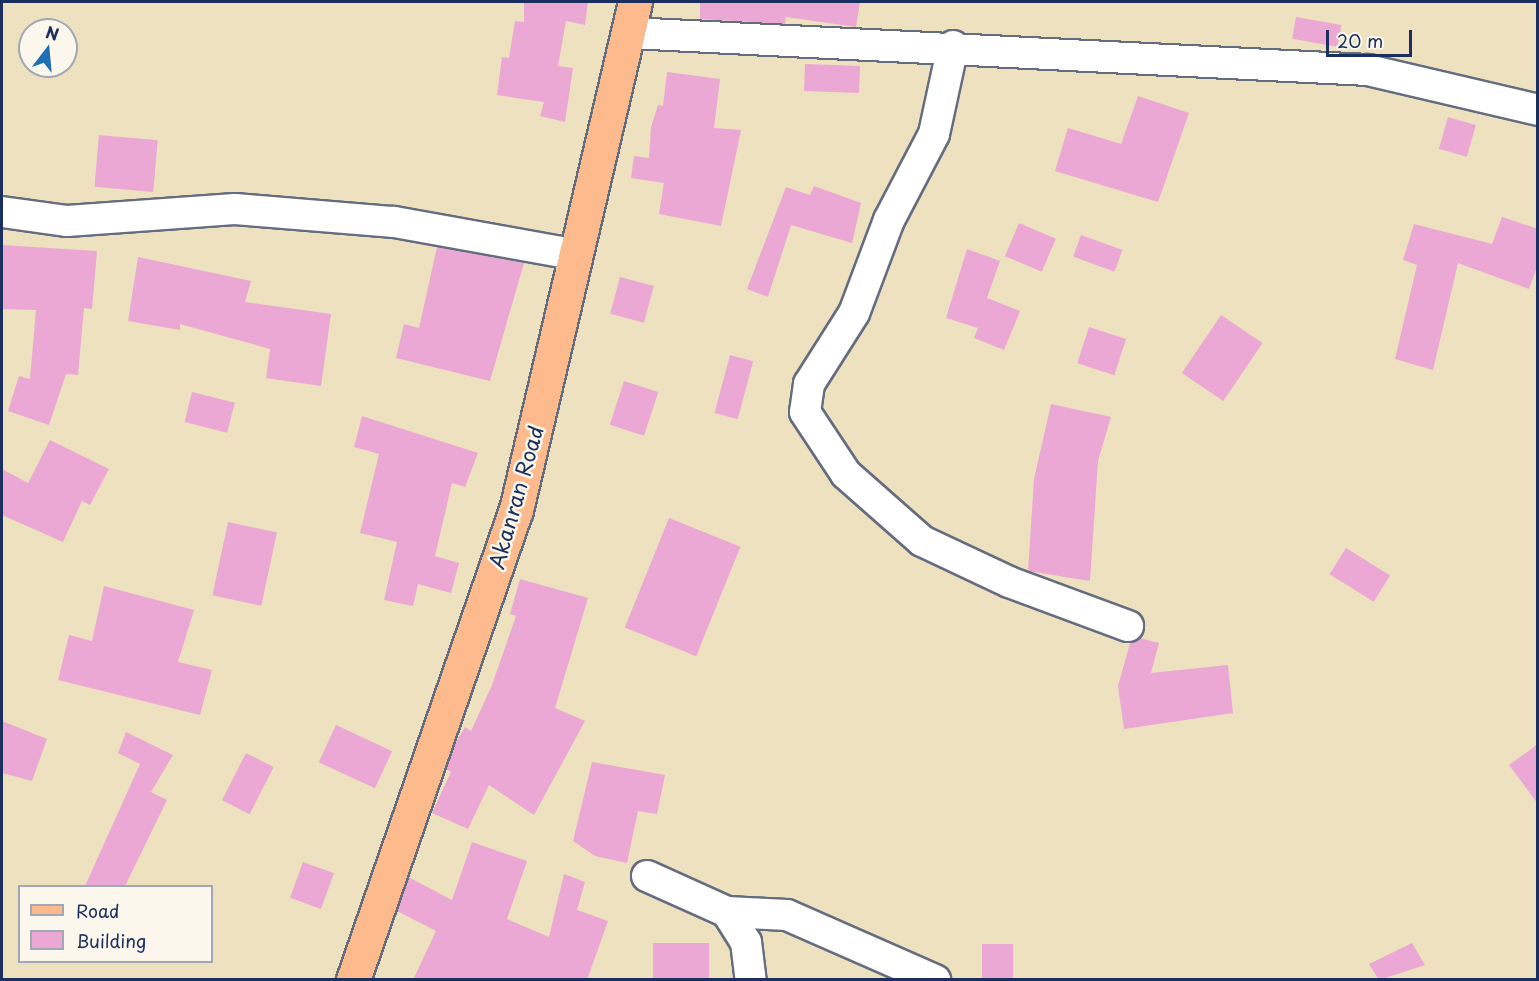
<!DOCTYPE html>
<html>
<head>
<meta charset="utf-8">
<style>
  body { margin:0 }
  #map { position:relative; width:1539px; height:981px; overflow:hidden; background:#ede1c0; font-family:"Playpen Sans",sans-serif }
  div>[style] { position:absolute }
  .building>* { inset:0; background:#eba8d4; transform-origin:0 0 }
  .roads { filter:drop-shadow(2px 0 #646d80) drop-shadow(-2px 0 #646d80) drop-shadow(0 2px #646d80) drop-shadow(0 -2px #646d80) }
  .minor>* { height:30px; margin:-15px; padding:0 15px; transform-origin:15px; border-radius:15px; background:#fff }
  .major>* { height:33px; margin:-16.5px; padding:0 16.5px; transform-origin:16.5px; border-radius:16.5px; background:#fcba8d }
  span { translate:-50% -50%; white-space:nowrap; text-align:center; line-height:1.15; -webkit-text-stroke:5px #fbf7ec; paint-order:stroke }
  .street-label { font-size:21px; color:#1b2f5e }
  .frame { position:absolute; inset:0; border:3px solid #1b2f5e; pointer-events:none }
  .legend { position:absolute; left:18px; top:885px; width:195px; height:78px; box-sizing:border-box; background:#fbf7ec; border:2px solid #a1a7b3; margin:0; padding:8px 10px; list-style:none; font-size:18px; color:#1b2f5e }
  .legend li { display:flex; align-items:center; gap:12px; height:30px }
  .legend b { width:30px; border:2px solid #a1a7b3 }
  .north { position:absolute; left:18px; top:18px; width:60px; height:60px; box-sizing:border-box; background:#fbf7ec; border:2px solid #a1a7b3; border-radius:50%; rotate:16deg; font-size:16px; font-weight:700; line-height:24px; text-align:center; color:#1b2f5e }
  .north::after { content:''; display:block; margin:auto; width:21px; height:27px; background:#1f6fb2; clip-path:polygon(50% 0,100% 100%,50% 72%,0 100%) }
  .scale { position:absolute; left:1326px; top:30px; width:86px; height:27px; box-sizing:border-box; border:3px solid #1b2f5e; border-top:0; padding-left:8px; font-size:18px; line-height:21px; white-space:nowrap; color:#1b2f5e; -webkit-text-stroke:4px #fbf7ec; paint-order:stroke }
</style>
</head>
<body>
<div id="map">
  <div class="building">
    <div style="clip-path:polygon(524px 2px,588px 2px,585px 25px,566px 21px,558px 66px,573px 68px,565px 122px,540px 116px,544px 102px,497px 95px,502px 57px,509px 58px,515px 21px,524px 22px)"></div>
    <div style="clip-path:polygon(700px 2px,860px 2px,856px 27px,786px 17px,785px 24px,700px 19px)"></div>
    <div style="left:1296px;top:17px;width:46px;height:22px;rotate:10deg"></div>
    <div style="left:805px;top:64px;width:55px;height:27px;rotate:2deg"></div>
    <div style="clip-path:polygon(667px 72px,720px 79px,714px 128px,741px 130px,721px 226px,659px 214px,664px 183px,631px 178px,634px 156px,649px 158px,651px 127px,658px 105px,663px 106px)"></div>
    <div style="clip-path:polygon(1138px 96px,1189px 113px,1158px 202px,1055px 171px,1068px 128px,1121px 144px)"></div>
    <div style="left:1448px;top:117px;width:29px;height:33px;rotate:16deg"></div>
    <div style="left:99px;top:135px;width:59px;height:52px;rotate:5deg"></div>
    <div style="clip-path:polygon(814px 186px,861px 203px,852px 243px,791px 225px,768px 297px,747px 289px,786px 187px,810px 195px)"></div>
    <div style="clip-path:polygon(1502px 217px,1538px 229px,1538px 264px,1529px 289px,1458px 263px,1433px 370px,1395px 359px,1417px 265px,1403px 260px,1414px 224px,1492px 244px)"></div>
    <div style="left:1019px;top:223px;width:40px;height:36px;rotate:23deg"></div>
    <div style="left:1081px;top:235px;width:44px;height:23px;rotate:20deg"></div>
    <div style="clip-path:polygon(2px 245px,97px 251px,92px 309px,84px 308px,78px 375px,66px 374px,49px 425px,8px 411px,19px 376px,30px 379px,36px 310px,2px 309px)"></div>
    <div style="clip-path:polygon(437px 247px,524px 263px,490px 381px,396px 358px,404px 324px,419px 328px)"></div>
    <div style="clip-path:polygon(967px 249px,1000px 261px,987px 298px,1020px 311px,1004px 350px,974px 338px,978px 328px,946px 318px)"></div>
    <div style="clip-path:polygon(138px 257px,251px 281px,245px 302px,331px 314px,321px 386px,266px 378px,270px 349px,180px 324px,180px 330px,128px 321px)"></div>
    <div style="left:620px;top:277px;width:35px;height:38px;rotate:15deg"></div>
    <div style="left:1221px;top:315px;width:50px;height:70px;rotate:34deg"></div>
    <div style="left:1089px;top:327px;width:39px;height:38px;rotate:18deg"></div>
    <div style="left:730px;top:355px;width:24px;height:60px;rotate:15deg"></div>
    <div style="left:624px;top:381px;width:36px;height:46px;rotate:18deg"></div>
    <div style="left:192px;top:392px;width:44px;height:31px;rotate:14deg"></div>
    <div style="clip-path:polygon(1051px 404px,1111px 417px,1098px 461px,1090px 581px,1028px 571px,1034px 479px)"></div>
    <div style="clip-path:polygon(362px 416px,478px 453px,465px 487px,452px 483px,435px 556px,459px 563px,451px 593px,418px 584px,413px 606px,384px 600px,397px 542px,360px 533px,379px 454px,354px 447px)"></div>
    <div style="clip-path:polygon(50px 440px,109px 469px,90px 505px,82px 501px,63px 542px,2px 515px,2px 469px,28px 483px)"></div>
    <div style="left:669px;top:518px;width:77px;height:118px;rotate:22deg"></div>
    <div style="left:228px;top:522px;width:50px;height:75px;rotate:12deg"></div>
    <div style="left:1346px;top:548px;width:52px;height:31px;rotate:32deg"></div>
    <div style="clip-path:polygon(520px 579px,588px 598px,555px 708px,585px 721px,534px 815px,489px 785px,468px 829px,432px 813px,451px 772px,446px 769px,455px 744px,465px 727px,471px 731px,492px 685px,516px 616px,510px 614px)"></div>
    <div style="clip-path:polygon(104px 586px,194px 610px,178px 662px,212px 670px,200px 715px,58px 680px,69px 635px,92px 641px)"></div>
    <div style="clip-path:polygon(1140px 638px,1159px 643px,1151px 673px,1228px 665px,1233px 713px,1124px 729px,1118px 686px,1130px 643px)"></div>
    <div style="clip-path:polygon(2px 721px,47px 739px,32px 781px,2px 773px)"></div>
    <div style="left:336px;top:725px;width:62px;height:41px;rotate:25deg"></div>
    <div style="clip-path:polygon(126px 732px,173px 755px,151px 792px,167px 800px,125px 886px,85px 886px,140px 764px,118px 753px)"></div>
    <div style="clip-path:polygon(1538px 744px,1538px 804px,1509px 765px)"></div>
    <div style="left:246px;top:753px;width:31px;height:53px;rotate:27deg"></div>
    <div style="clip-path:polygon(592px 762px,665px 775px,657px 814px,638px 811px,627px 863px,595px 856px,573px 841px)"></div>
    <div style="clip-path:polygon(472px 842px,527px 861px,507px 919px,549px 937px,564px 874px,585px 882px,577px 910px,608px 921px,587px 980px,413px 980px,436px 931px,397px 911px,408px 877px,452px 900px)"></div>
    <div style="left:303px;top:862px;width:33px;height:38px;rotate:20deg"></div>
    <div style="left:709px;top:943px;width:37px;height:56px;rotate:90deg"></div>
    <div style="clip-path:polygon(1412px 943px,1425px 965px,1379px 980px,1369px 964px)"></div>
    <div style="left:982px;top:944px;width:31px;height:36px"></div>
  </div>
  <div class="roads">
    <div class="minor">
      <div style="left:630px;top:33px;width:739px;rotate:2.87deg"></div>
      <div style="left:1368px;top:70px;width:175px;rotate:13.2deg"></div>
      <div style="left:953px;top:46px;width:90px;rotate:102.2deg"></div>
      <div style="left:934px;top:134px;width:97px;rotate:117.6deg"></div>
      <div style="left:889px;top:220px;width:99px;rotate:110.6deg"></div>
      <div style="left:854px;top:313px;width:84px;rotate:122.4deg"></div>
      <div style="left:809px;top:384px;width:28px;rotate:98deg"></div>
      <div style="left:805px;top:412px;width:74px;rotate:56.5deg"></div>
      <div style="left:846px;top:474px;width:101px;rotate:41.4deg"></div>
      <div style="left:922px;top:541px;width:96px;rotate:25.2deg"></div>
      <div style="left:1009px;top:582px;width:127px;rotate:20.3deg"></div>
      <div style="left:2px;top:212px;width:66px;rotate:7.9deg"></div>
      <div style="left:67px;top:221px;width:168px;rotate:-4.1deg"></div>
      <div style="left:235px;top:209px;width:160px;rotate:4.7deg"></div>
      <div style="left:394px;top:222px;width:186px;rotate:10.2deg"></div>
      <div style="left:647px;top:876px;width:88px;rotate:24.2deg"></div>
      <div style="left:727px;top:912px;width:60px;rotate:2.9deg"></div>
      <div style="left:787px;top:915px;width:162px;rotate:23.7deg"></div>
      <div style="left:727px;top:912px;width:36px;rotate:58deg"></div>
      <div style="left:746px;top:942px;width:38px;rotate:83deg"></div>
    </div>
    <div class="major">
      <div style="left:353px;top:980px;width:497px;rotate:-70.9deg"></div>
      <div style="left:516px;top:510px;width:522px;rotate:-76.82deg"></div>
    </div>
  </div>
  <div class="street-label">
    <span style="left:515px;top:497px;rotate:-74deg">Akanran Road</span>
  </div>
  <div class="frame"></div>
  <ul class="legend">
  <li><b style="height:8px;background:#fcba8d"></b>Road</li>
  <li><b style="height:16px;background:#eba8d4"></b>Building</li>
  </ul>
  <div class="north">N</div>
  <div class="scale">20 m</div>
</div>
</body>
</html>
